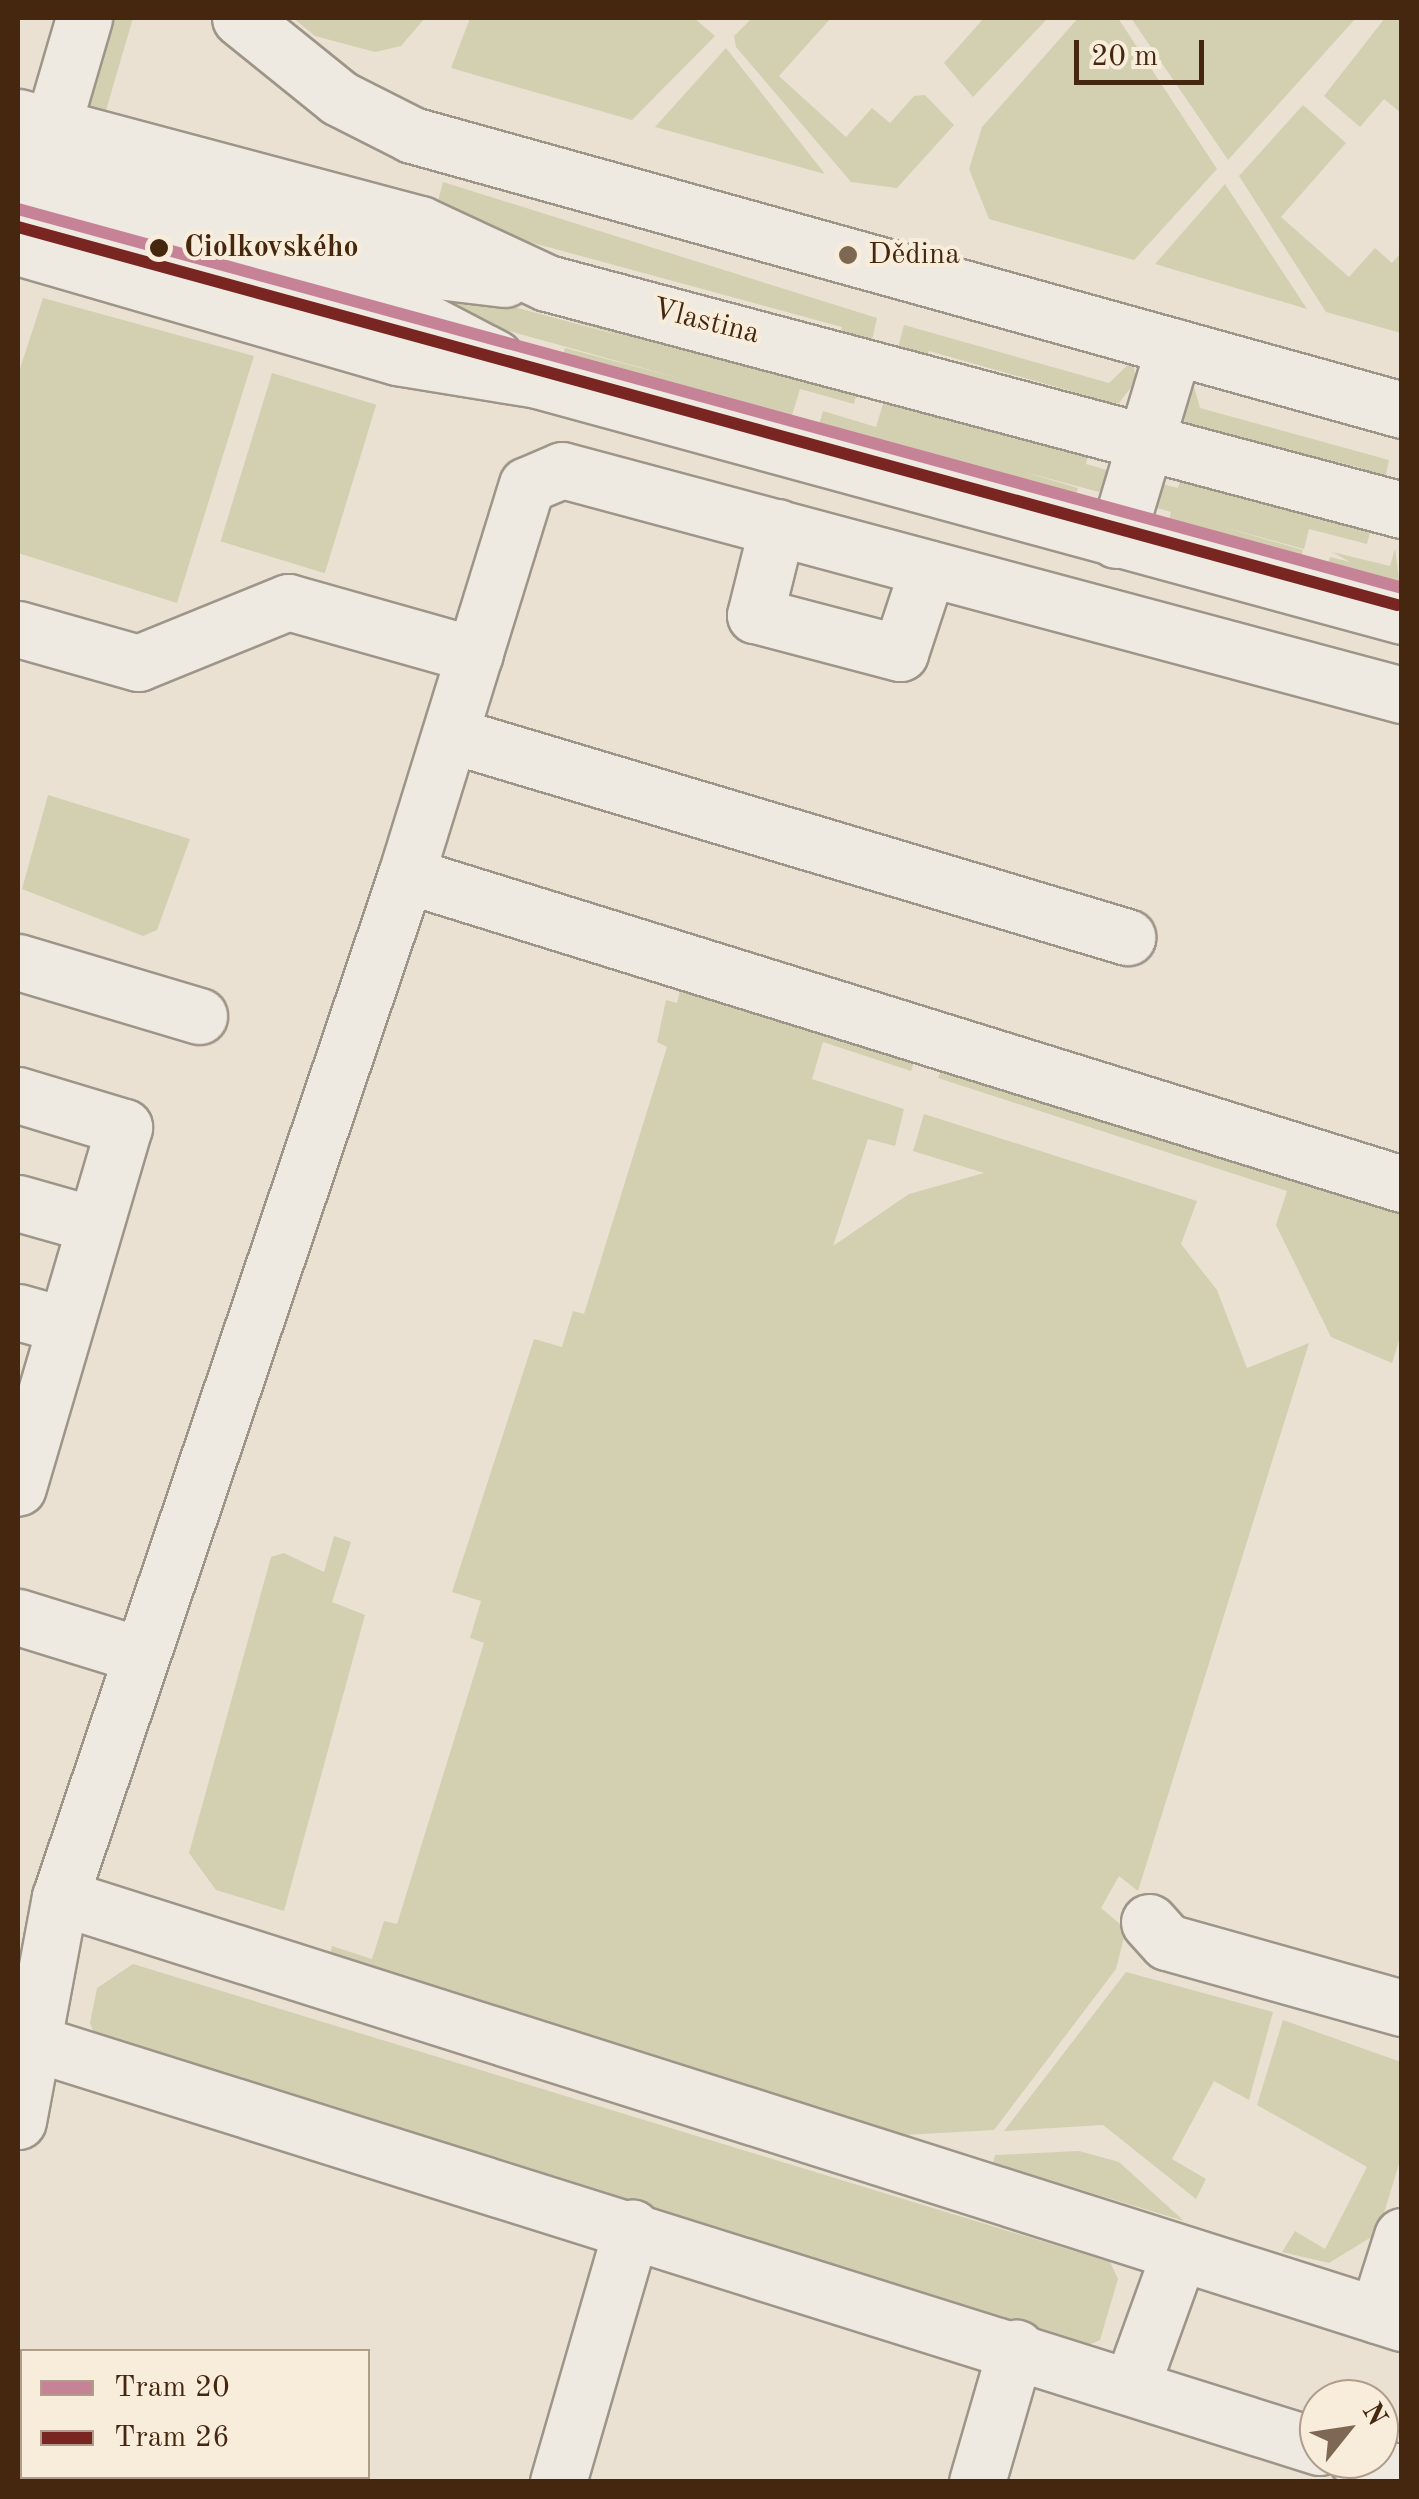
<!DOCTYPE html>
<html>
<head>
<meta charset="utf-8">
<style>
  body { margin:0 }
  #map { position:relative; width:1419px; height:2499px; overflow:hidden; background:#eae1d2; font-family:"Old Standard TT",serif }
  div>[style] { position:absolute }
  .green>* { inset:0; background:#d2d0b0; transform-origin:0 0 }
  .roads { filter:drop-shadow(2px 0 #9e9589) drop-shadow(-2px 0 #9e9589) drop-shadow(0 2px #9e9589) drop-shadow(0 -2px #9e9589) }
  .minor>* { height:55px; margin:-27.5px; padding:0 27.5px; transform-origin:27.5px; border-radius:27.5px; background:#eee9e1 }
  .tram-1>* { height:12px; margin:-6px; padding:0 6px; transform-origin:6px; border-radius:6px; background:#c68297 }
  .tram-2>* { height:12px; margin:-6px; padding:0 6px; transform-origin:6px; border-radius:6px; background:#792522 }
  .dots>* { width:28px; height:28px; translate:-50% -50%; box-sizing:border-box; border:5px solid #f8ecdb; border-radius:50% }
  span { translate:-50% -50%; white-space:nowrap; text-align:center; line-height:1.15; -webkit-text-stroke:8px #f8ecdb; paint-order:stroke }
  .stop-label { font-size:30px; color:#44270e; font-weight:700 }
  .left { translate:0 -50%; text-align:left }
  .poi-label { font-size:30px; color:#44270e }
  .street-label { font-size:30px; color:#44270e }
  .frame { position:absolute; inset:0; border:20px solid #44270e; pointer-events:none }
  .legend { position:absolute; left:20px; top:2349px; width:350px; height:130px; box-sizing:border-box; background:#f8ecdb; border:2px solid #b09d89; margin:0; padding:12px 18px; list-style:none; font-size:30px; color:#44270e }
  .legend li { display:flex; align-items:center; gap:20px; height:50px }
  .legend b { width:50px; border:2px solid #b09d89 }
  .north { position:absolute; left:1299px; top:2379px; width:100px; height:100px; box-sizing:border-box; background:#f8ecdb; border:2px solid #b09d89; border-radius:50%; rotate:60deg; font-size:28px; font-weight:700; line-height:40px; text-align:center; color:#44270e }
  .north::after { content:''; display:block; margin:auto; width:35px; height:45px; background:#7e6853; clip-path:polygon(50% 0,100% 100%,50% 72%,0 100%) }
  .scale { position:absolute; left:1074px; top:40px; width:130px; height:45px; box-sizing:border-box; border:5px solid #44270e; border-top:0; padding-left:12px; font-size:30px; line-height:35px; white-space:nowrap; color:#44270e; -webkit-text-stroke:8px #f8ecdb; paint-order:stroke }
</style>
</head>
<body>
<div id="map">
  <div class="green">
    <div style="clip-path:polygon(102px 18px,133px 18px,102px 124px,81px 110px)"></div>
    <div style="clip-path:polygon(293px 18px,425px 18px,401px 46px,375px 52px,315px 36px)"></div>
    <div style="clip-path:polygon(470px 18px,694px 18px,715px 36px,632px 120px,451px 68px)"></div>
    <div style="clip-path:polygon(752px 18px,831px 18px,779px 76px,846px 137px,872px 108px,890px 123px,914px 96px,925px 95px,954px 125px,897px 188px,851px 182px,736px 47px,734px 36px)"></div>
    <div style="clip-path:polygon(984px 18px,1048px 18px,973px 97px,944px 63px)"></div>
    <div style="clip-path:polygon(1078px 18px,1118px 18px,1217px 169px,1134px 260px,989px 219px,969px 169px,982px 127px)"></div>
    <div style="clip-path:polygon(1131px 18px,1356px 18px,1228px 160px)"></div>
    <div style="clip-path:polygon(1385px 18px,1401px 18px,1401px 113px,1384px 99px,1360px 127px,1324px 96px)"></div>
    <div style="clip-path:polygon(726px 48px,825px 174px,655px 127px)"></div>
    <div style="clip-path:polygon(1303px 105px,1346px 143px,1281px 217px,1349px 277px,1375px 248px,1392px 263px,1401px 253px,1401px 333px,1326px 312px,1239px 176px)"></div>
    <div style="clip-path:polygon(443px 182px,877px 318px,870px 349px,838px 341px,842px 327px,434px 216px)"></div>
    <div style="clip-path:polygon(1225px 184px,1307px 309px,1155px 264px)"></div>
    <div style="clip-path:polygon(418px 281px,629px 338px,568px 320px,573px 305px,859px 384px,854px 404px,800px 389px,789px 425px,561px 363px,565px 348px,686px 380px,412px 304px)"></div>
    <div style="clip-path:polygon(43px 298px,254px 356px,177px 603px,18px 553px,18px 375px)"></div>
    <div style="clip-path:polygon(904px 325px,1109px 383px,1133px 360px,1136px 381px,1119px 403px,1086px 407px,1088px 396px,929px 351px,926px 360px,896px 355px)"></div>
    <div style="left:272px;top:373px;width:109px;height:176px;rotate:17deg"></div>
    <div style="clip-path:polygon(1191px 376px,1200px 408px,1389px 460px,1383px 489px,1361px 468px,1280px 448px,1277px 461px,1188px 431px,1180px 409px)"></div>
    <div style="clip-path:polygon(887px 391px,1090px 447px,1086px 464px,1107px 470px,1105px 482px,1099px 492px,1024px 472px,1078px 488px,1074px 503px,817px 431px,823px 411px,876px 427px)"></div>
    <div style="clip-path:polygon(1182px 473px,1372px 525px,1367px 544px,1309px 529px,1304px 549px,1219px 526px,1303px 550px,1299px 565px,1167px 528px,1171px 512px,1150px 506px,1157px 483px,1178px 488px)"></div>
    <div style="clip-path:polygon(1395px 549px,1401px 593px,1326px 572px,1330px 557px,1350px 562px,1332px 552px,1390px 566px)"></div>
    <div style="clip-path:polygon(48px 795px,190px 839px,157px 930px,143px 936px,22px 889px)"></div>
    <div style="clip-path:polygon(682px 982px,917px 1054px,911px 1071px,823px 1042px,812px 1079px,904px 1109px,895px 1146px,868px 1139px,833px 1246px,909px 1194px,984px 1173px,913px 1151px,924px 1114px,1197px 1201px,1181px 1244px,1217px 1290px,1247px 1368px,1309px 1343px,1138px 1891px,1119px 1876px,1101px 1908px,1126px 1929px,1116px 1969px,994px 2130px,904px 2135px,329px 1960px,332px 1946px,372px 1959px,384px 1921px,397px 1924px,484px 1643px,470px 1638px,481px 1601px,452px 1592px,534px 1339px,562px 1347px,573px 1311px,584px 1314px,667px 1047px,657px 1042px,666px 1000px,677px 1003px)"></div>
    <div style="clip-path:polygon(944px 1062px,1401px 1205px,1401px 1334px,1392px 1363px,1331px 1337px,1276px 1225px,1287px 1191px,938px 1078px)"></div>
    <div style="clip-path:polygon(334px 1536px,351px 1542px,332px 1602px,365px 1615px,284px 1911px,216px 1890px,189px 1853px,271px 1557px,284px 1553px,324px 1572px)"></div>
    <div style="clip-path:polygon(133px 1964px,1110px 2262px,1118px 2279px,1100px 2340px,1079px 2349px,99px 2047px,90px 2023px,97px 1988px)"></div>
    <div style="clip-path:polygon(1126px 1972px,1273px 2012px,1249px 2100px,1214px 2081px,1172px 2159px,1206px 2179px,1196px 2199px,1103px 2125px,1004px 2131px)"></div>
    <div style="clip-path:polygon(1283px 2020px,1401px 2062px,1401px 2157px,1378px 2233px,1329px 2263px,1282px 2252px,1295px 2231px,1325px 2249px,1367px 2167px,1257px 2105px)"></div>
    <div style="clip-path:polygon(1079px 2151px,1119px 2162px,1184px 2221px,993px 2163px,995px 2155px)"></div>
  </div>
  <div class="roads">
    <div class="minor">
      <div style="left:240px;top:18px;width:127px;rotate:38.9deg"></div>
      <div style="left:339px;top:98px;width:82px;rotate:26.9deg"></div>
      <div style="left:412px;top:135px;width:1027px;rotate:15.52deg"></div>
      <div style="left:18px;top:117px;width:416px;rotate:14.9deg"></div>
      <div style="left:420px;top:224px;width:140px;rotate:24.9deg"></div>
      <div style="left:547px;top:283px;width:885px;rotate:14.87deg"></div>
      <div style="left:18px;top:159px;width:426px;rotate:15.1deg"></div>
      <div style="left:429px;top:270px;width:76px;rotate:6.8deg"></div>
      <div style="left:42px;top:162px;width:150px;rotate:-73.7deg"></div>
      <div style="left:18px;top:209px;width:413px;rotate:15.1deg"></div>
      <div style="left:417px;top:317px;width:88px;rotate:27.7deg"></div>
      <div style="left:18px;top:247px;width:395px;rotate:16.2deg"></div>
      <div style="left:397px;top:357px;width:142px;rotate:9.3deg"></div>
      <div style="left:537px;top:380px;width:897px;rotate:15.26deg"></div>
      <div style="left:777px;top:527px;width:91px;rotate:104deg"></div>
      <div style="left:755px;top:615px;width:150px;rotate:14.7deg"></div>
      <div style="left:900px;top:653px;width:89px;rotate:-71.8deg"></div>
      <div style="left:1116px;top:540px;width:202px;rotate:-73.3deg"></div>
      <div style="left:18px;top:629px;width:125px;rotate:15.8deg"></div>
      <div style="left:138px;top:663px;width:162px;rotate:-22.1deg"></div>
      <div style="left:288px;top:602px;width:194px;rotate:15.8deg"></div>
      <div style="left:451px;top:735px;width:706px;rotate:16.64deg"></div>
      <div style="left:406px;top:875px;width:408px;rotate:-72.8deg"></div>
      <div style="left:527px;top:485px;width:38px;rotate:-23deg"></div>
      <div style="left:562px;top:470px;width:870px;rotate:15deg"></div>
      <div style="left:18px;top:962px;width:189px;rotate:16.6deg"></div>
      <div style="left:18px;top:1095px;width:111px;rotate:16.8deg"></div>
      <div style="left:124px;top:1127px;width:376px;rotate:106.4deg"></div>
      <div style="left:1402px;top:1184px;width:1043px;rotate:-162.76deg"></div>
      <div style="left:406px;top:875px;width:1079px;rotate:108.7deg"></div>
      <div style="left:60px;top:1897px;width:1408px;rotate:17.61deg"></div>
      <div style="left:18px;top:1203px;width:77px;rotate:15.8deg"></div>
      <div style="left:18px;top:1312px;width:48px;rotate:15.8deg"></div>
      <div style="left:18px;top:1617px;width:129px;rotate:17.2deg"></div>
      <div style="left:1149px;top:1922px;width:27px;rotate:48deg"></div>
      <div style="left:1167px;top:1942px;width:244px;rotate:15.7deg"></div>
      <div style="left:37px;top:2044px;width:1344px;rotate:17.45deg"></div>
      <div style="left:18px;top:2121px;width:228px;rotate:-79.4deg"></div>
      <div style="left:1377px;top:2315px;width:83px;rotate:-72.4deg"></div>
      <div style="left:1132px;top:2384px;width:138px;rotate:-70.1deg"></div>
      <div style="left:1356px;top:2459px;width:48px;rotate:18.1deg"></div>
      <div style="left:558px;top:2482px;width:265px;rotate:-73.8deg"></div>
      <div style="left:977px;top:2482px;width:140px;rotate:-73.8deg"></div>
    </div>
  </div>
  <div class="tram-1">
    <div style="left:18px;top:209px;width:1435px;rotate:15.31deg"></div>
  </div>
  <div class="tram-2">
    <div style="left:18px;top:227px;width:1430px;rotate:15.33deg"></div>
  </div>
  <div class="dots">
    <div style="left:159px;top:248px;background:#44270e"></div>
    <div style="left:848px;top:255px;background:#7e6853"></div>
  </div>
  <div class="stop-label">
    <span class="left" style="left:184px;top:248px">Ciolkovského</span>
  </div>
  <div class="poi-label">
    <span class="left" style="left:868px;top:255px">Dědina</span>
  </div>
  <div class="street-label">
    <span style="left:706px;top:322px;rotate:14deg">Vlastina</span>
  </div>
  <div class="frame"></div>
  <ul class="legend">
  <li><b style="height:12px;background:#c68297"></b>Tram 20</li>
  <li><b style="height:12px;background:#792522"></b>Tram 26</li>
  </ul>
  <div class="north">N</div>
  <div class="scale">20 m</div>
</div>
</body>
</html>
